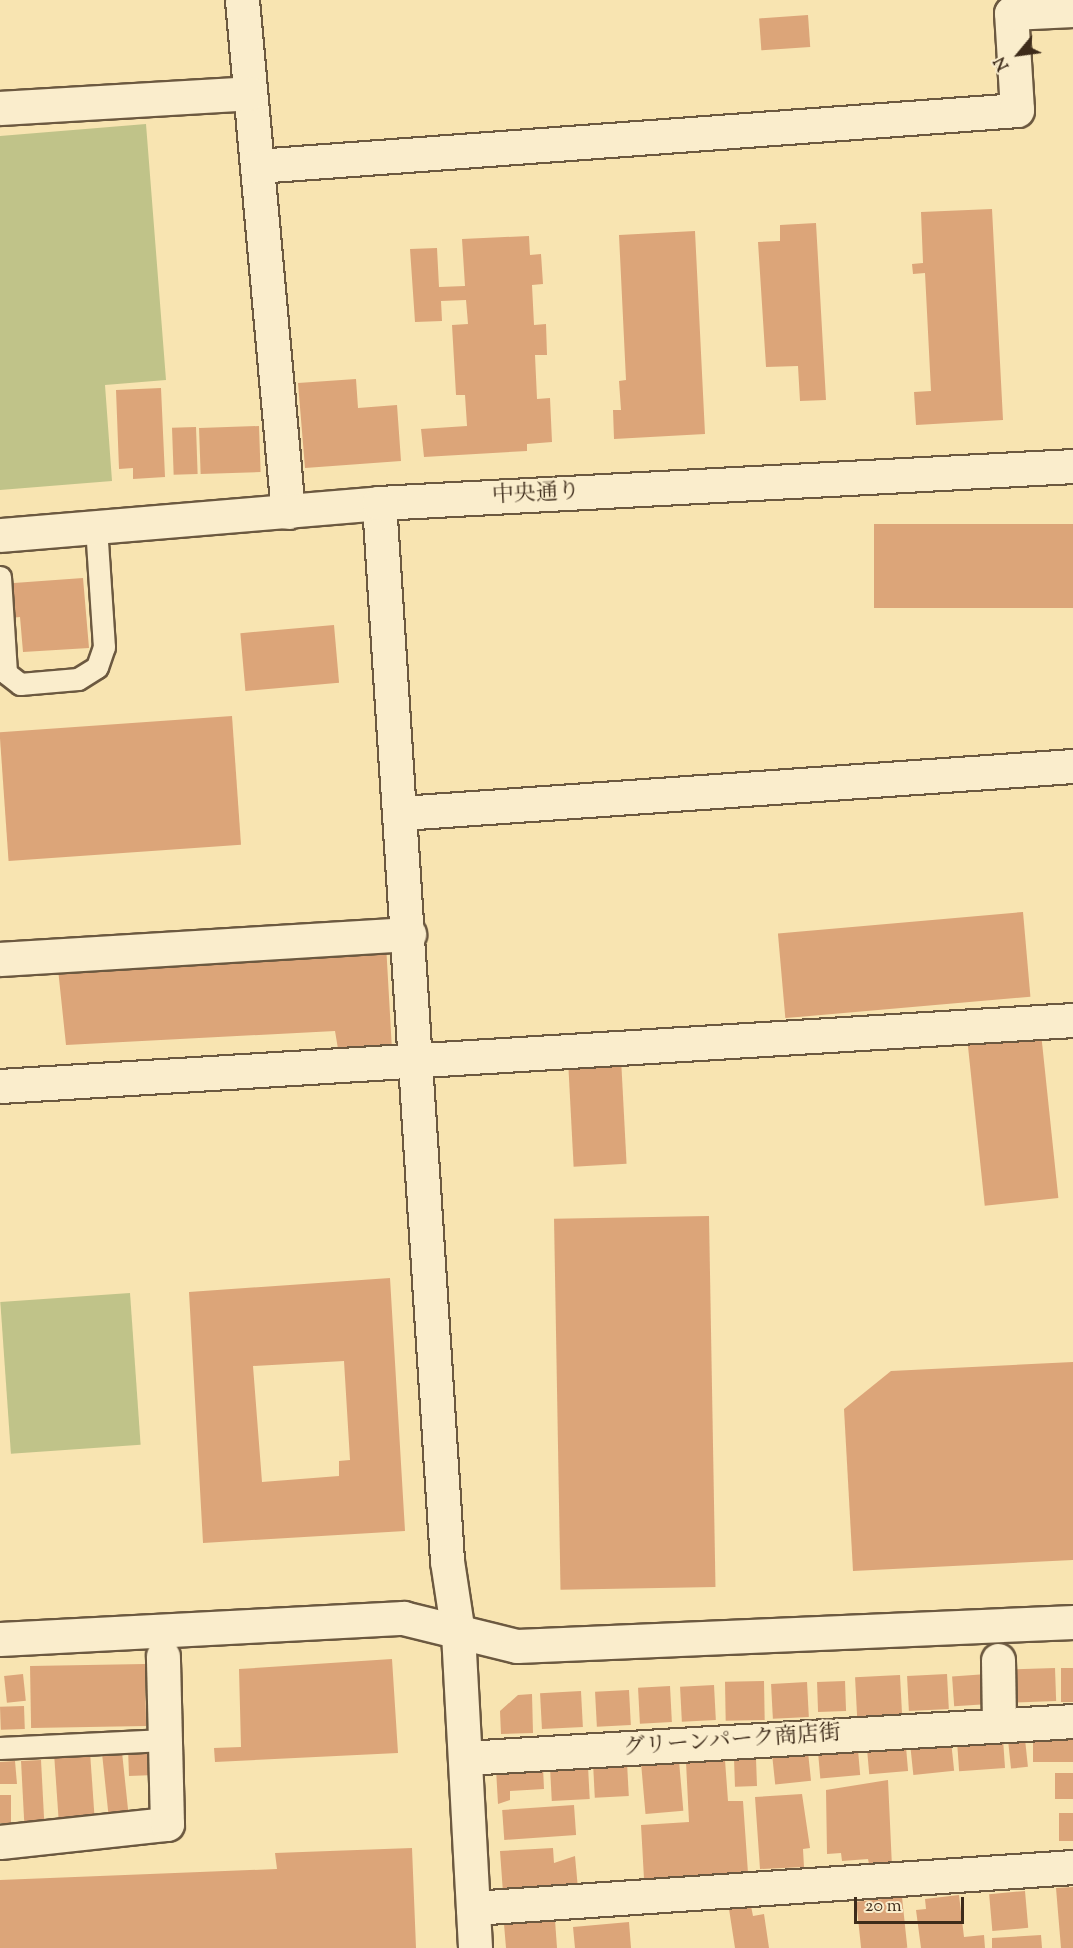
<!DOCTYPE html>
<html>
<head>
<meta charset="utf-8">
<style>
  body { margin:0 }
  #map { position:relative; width:1073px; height:1948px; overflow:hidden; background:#f8e4b1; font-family:"Sorts Mill Goudy","Noto Serif JP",serif }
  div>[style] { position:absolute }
  .green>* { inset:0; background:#c0c389; transform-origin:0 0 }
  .building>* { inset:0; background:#dca579; transform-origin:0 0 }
  .roads { filter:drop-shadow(2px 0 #6c5940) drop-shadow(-2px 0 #6c5940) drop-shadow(0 2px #6c5940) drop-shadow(0 -2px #6c5940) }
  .lane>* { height:21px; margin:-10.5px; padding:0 10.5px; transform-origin:10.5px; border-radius:10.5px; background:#faedcc }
  .street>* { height:33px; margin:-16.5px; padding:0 16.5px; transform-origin:16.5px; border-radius:16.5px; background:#faedcc }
  .secondary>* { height:33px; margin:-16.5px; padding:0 16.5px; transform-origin:16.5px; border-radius:16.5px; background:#faedcc }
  span { translate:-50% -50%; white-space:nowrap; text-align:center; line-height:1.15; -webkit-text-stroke:4.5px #faedcc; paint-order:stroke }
  .street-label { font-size:22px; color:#3d2b1a }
  .north { position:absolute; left:989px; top:24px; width:60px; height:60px; -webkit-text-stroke:4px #faedcc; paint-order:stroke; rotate:241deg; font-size:16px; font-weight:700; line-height:24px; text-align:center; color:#3d2b1a }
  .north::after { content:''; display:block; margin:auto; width:21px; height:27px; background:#3d2b1a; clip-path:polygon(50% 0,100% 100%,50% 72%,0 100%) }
  .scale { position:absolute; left:854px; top:1897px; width:110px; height:27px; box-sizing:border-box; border:3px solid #3d2b1a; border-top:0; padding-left:8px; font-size:18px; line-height:21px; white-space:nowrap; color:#3d2b1a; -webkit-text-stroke:4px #faedcc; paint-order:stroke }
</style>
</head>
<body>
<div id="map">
  <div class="green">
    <div style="clip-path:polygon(146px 124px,166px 380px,105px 385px,112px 481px,0 490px,0 136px)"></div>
    <div style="left:130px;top:1293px;width:152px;height:130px;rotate:86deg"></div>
  </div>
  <div class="building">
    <div style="left:808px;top:15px;width:32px;height:49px;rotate:86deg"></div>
    <div style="clip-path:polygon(992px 209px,1003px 420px,916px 425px,914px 392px,931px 391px,925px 273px,913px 274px,912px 264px,923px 263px,921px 212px)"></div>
    <div style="clip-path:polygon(816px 223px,826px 400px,800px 401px,798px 366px,766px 367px,758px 242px,780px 241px,780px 225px)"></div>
    <div style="clip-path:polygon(695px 231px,705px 434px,614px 439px,613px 410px,621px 410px,619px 381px,626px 380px,619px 235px)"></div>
    <div style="clip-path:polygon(529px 236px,530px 255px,541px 254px,543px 284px,532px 285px,534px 325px,546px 324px,547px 355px,535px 355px,537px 399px,550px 398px,552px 442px,527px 444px,527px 451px,424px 457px,421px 429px,467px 426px,465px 395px,456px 395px,452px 325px,468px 324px,466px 300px,441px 301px,442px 321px,415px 322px,410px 249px,437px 248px,439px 287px,465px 286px,462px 239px)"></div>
    <div style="clip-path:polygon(356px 379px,358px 408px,397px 405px,401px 461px,305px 468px,298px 383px)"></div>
    <div style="clip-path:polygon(161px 388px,165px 477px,133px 479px,133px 468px,119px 469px,116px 390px)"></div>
    <div style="left:259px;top:426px;width:46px;height:60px;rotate:88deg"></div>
    <div style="left:196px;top:427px;width:47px;height:24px;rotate:88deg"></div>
    <div style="left:1073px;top:524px;width:84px;height:199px;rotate:90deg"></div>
    <div style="clip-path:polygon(83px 578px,89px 648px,23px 652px,20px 617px,0 619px,0 584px)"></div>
    <div style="left:334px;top:625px;width:58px;height:94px;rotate:85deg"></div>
    <div style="left:232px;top:716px;width:129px;height:233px;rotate:86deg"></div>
    <div style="left:1023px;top:912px;width:85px;height:246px;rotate:85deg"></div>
    <div style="clip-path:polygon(386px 944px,392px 1050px,339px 1055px,335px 1031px,66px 1045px,58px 969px)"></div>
    <div style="left:1041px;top:1033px;width:166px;height:74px;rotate:84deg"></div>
    <div style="left:621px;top:1058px;width:106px;height:53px;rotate:87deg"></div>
    <div style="left:709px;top:1216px;width:371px;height:155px;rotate:89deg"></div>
    <div style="clip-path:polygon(evenodd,390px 1278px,405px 1531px,203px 1543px,189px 1292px,390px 1278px,344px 1361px,350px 1460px,339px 1461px,339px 1476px,262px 1482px,253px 1366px,344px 1361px)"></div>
    <div style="clip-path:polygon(1073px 1362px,1073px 1560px,853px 1571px,844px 1409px,891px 1371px)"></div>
    <div style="clip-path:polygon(392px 1659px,398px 1753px,215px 1762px,214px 1748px,241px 1747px,239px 1669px)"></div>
    <div style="left:145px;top:1664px;width:62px;height:115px;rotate:89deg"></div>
    <div style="left:1055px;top:1668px;width:33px;height:44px;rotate:88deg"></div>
    <div style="left:1061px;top:1668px;width:12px;height:34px"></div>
    <div style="left:23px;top:1674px;width:27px;height:19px;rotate:84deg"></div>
    <div style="left:947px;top:1674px;width:35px;height:40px;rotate:87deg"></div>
    <div style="left:987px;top:1674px;width:30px;height:35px;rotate:86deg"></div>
    <div style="left:900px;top:1675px;width:39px;height:45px;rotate:87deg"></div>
    <div style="left:764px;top:1681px;width:39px;height:39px;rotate:89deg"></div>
    <div style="left:845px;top:1681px;width:30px;height:28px;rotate:88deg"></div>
    <div style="left:807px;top:1682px;width:35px;height:36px;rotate:87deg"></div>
    <div style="left:714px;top:1685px;width:35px;height:34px;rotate:87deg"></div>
    <div style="left:670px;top:1686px;width:36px;height:32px;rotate:87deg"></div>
    <div style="left:629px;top:1690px;width:35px;height:34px;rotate:87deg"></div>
    <div style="left:581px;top:1691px;width:36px;height:41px;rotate:87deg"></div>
    <div style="clip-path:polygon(532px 1694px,533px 1733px,501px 1734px,500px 1711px,518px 1695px)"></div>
    <div style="left:24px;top:1706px;width:23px;height:24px;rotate:88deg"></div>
    <div style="left:1003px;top:1739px;width:29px;height:46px;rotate:86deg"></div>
    <div style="left:1025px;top:1739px;width:28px;height:17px;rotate:84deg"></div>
    <div style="left:1073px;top:1740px;width:22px;height:40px;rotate:90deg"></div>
    <div style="left:951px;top:1741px;width:30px;height:41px;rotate:84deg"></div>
    <div style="left:154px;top:1747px;width:28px;height:26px;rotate:88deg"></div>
    <div style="left:906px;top:1747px;width:24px;height:39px;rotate:85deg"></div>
    <div style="left:858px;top:1750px;width:25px;height:40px;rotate:85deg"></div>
    <div style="left:90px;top:1752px;width:65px;height:36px;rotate:86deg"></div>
    <div style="left:122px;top:1752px;width:62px;height:20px;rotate:84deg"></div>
    <div style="left:808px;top:1752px;width:29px;height:36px;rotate:84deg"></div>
    <div style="left:756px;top:1758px;width:28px;height:22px;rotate:88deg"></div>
    <div style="left:41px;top:1760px;width:61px;height:20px;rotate:87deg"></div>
    <div style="clip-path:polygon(725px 1760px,728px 1801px,743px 1801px,748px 1873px,644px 1879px,641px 1825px,689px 1822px,686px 1762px)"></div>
    <div style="clip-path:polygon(15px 1761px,17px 1784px,0 1784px,0 1762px)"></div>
    <div style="left:679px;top:1761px;width:50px;height:38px;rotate:85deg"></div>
    <div style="left:627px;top:1762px;width:34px;height:34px;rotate:87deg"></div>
    <div style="left:588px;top:1766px;width:33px;height:38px;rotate:87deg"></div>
    <div style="clip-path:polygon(543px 1767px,544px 1789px,510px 1791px,510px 1800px,498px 1804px,496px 1769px)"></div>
    <div style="left:1073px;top:1773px;width:26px;height:18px;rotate:90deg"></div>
    <div style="clip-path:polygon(888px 1780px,892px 1867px,870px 1869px,868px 1859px,842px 1861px,841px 1853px,827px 1854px,826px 1790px)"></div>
    <div style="clip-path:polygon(802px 1794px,810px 1848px,803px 1849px,804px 1867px,760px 1869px,755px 1797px)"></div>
    <div style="left:0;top:1795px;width:11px;height:28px"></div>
    <div style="left:574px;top:1805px;width:30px;height:72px;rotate:86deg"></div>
    <div style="left:1073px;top:1813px;width:28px;height:14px;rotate:90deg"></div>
    <div style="clip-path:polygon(412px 1848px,416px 1948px,0 1948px,0 1880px,277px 1869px,275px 1853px)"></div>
    <div style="clip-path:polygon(553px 1848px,554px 1863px,575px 1856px,578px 1889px,503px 1893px,500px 1851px)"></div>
    <div style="clip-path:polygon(1073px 1887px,1073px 1948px,1061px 1948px,1056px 1888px)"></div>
    <div style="left:1025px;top:1891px;width:37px;height:36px;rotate:85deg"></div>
    <div style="clip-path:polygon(959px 1895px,964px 1937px,984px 1935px,985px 1948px,921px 1948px,916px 1910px,926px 1909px,925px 1899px)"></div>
    <div style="left:902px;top:1897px;width:51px;height:46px;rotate:84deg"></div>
    <div style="clip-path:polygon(751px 1906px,753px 1916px,764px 1914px,769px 1948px,735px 1948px,729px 1909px)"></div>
    <div style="clip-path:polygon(555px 1920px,557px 1948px,506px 1948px,504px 1924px)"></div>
    <div style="clip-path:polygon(629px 1922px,631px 1948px,575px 1948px,573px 1927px)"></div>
    <div style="clip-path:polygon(1041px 1935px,1042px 1948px,992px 1948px,992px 1938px)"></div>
  </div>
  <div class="roads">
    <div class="lane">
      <div style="left:0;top:577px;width:96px;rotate:86.4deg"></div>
      <div style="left:6px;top:673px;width:18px;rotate:38deg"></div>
      <div style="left:20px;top:684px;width:58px;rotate:-4.9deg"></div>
      <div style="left:78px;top:679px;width:22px;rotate:-32deg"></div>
      <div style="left:97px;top:667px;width:21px;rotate:-71deg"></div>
      <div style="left:104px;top:647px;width:119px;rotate:-93.8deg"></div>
      <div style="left:0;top:1748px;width:165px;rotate:-2.8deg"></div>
    </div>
    <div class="street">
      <div style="left:242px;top:0;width:514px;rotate:84.87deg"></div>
      <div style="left:0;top:108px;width:250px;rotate:-3.4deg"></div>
      <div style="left:257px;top:166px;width:762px;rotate:-4.21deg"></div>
      <div style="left:1017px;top:110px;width:97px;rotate:-93.5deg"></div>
      <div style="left:1011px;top:13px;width:62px;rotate:-2.8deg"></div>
      <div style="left:402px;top:813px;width:673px;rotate:-4.01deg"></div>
      <div style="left:0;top:959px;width:410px;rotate:-3.5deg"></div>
      <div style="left:0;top:1086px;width:1075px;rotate:-3.52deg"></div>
      <div style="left:998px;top:1660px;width:65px;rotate:89.1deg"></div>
      <div style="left:465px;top:1758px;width:609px;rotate:-3.48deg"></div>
      <div style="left:0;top:1842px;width:168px;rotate:-6.2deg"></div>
      <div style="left:167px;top:1824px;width:168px;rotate:-91.4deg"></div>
      <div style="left:473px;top:1908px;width:601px;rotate:-3.91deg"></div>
    </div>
    <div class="secondary">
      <div style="left:379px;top:503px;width:1060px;rotate:86.32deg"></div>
      <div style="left:447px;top:1561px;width:73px;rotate:81.3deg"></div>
      <div style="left:458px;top:1633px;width:315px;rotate:86.9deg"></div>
      <div style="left:0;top:535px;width:380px;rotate:-4.8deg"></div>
      <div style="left:379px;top:503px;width:695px;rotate:-3.05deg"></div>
      <div style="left:0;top:1639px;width:404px;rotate:-3deg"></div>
      <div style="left:403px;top:1618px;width:117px;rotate:13.8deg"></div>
      <div style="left:517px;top:1646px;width:557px;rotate:-2.47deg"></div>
    </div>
  </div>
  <div class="street-label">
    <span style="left:536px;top:495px;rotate:-3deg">中央通り</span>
    <span style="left:732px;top:1742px;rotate:-4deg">グリーンパーク商店街</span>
  </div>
  <div class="north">N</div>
  <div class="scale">20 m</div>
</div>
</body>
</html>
